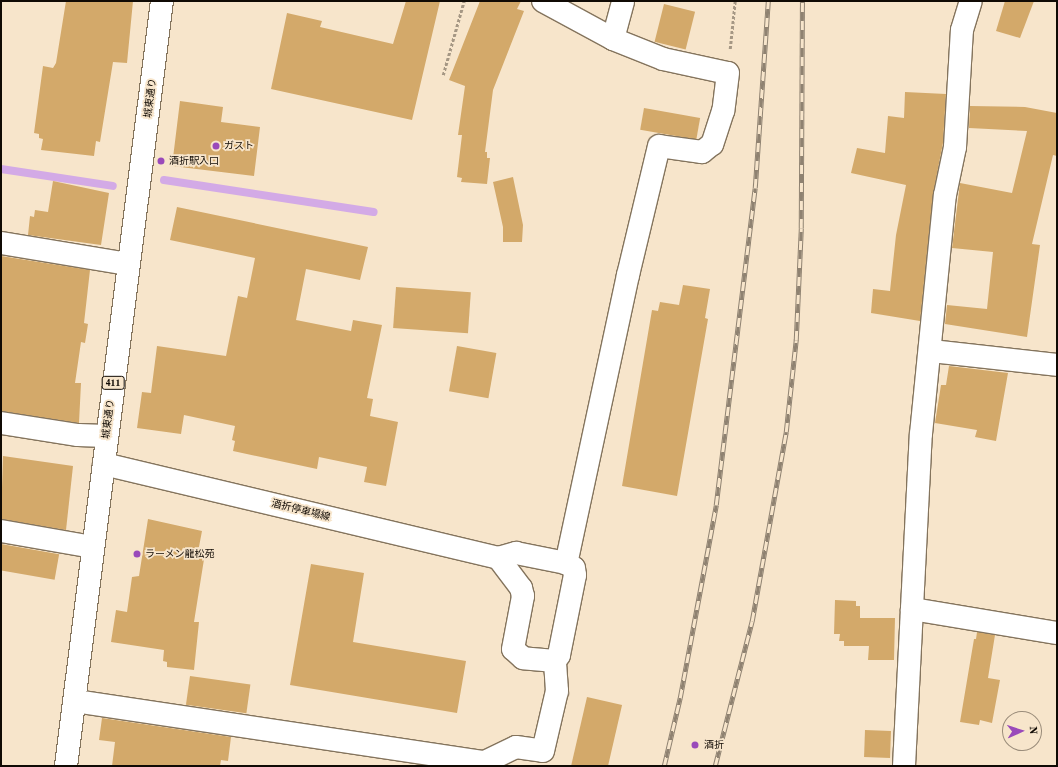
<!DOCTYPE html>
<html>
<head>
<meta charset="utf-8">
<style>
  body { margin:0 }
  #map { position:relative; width:1058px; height:767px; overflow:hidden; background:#f7e5cb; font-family:"Source Serif 4","Noto Sans JP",serif }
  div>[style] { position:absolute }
  .stream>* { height:8px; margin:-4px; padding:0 4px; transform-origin:4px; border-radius:4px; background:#d3aae6 }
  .building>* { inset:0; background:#d3a96a; transform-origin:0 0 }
  .path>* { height:2.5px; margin-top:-1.25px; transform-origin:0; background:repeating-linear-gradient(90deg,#a59784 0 3px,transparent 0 5px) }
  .roads { filter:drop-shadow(1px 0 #84745d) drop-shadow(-1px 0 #84745d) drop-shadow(0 1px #84745d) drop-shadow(0 -1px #84745d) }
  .minor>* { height:22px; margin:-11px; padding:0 11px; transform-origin:11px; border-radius:11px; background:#fff }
  .major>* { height:22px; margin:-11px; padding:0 11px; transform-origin:11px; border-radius:11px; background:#fff }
  .highway>* { height:22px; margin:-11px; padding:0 11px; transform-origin:11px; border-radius:11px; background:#fff }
  .rail>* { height:4.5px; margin-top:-2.25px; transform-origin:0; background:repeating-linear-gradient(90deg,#f7e5cb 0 9px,#8f8271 0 18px); box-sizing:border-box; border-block:1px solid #8f8271 }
  .dots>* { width:11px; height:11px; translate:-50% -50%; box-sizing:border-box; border:2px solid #f7e5cb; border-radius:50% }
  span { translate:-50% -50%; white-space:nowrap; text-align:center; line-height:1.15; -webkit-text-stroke:3.5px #f7e5cb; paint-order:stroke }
  .shield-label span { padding:1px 3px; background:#f7e5cb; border:1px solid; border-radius:3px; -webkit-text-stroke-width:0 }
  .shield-label { font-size:9px; color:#100a04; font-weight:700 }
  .street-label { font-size:10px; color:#100a04 }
  .poi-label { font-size:10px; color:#100a04 }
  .left { translate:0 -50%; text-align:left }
  .frame { position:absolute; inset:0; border:2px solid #100a04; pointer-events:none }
  .north { position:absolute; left:1002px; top:711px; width:40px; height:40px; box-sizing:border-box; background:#f7e5cb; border:1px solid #9b8d7b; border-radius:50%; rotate:87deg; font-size:11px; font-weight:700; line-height:16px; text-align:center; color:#100a04 }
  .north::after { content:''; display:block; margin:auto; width:14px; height:18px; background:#9a4aba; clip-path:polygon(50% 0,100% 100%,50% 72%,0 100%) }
</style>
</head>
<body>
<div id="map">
  <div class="stream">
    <div style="left:1px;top:169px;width:113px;rotate:8.6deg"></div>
    <div style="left:164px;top:180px;width:212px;rotate:8.7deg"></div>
  </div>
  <div class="building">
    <div style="clip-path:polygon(66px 1px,133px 1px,127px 63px,113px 62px,100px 142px,96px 141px,94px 156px,41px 150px,43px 139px,39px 138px,39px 134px,34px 133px,43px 66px,53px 68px,56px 63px)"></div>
    <div style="clip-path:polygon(406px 1px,440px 1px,412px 120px,271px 89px,287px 13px,322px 21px,320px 27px,393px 44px)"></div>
    <div style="clip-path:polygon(480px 1px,521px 1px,517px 9px,524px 11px,493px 90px,485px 152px,487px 152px,487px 158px,490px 158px,487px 184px,461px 182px,462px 178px,457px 177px,462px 135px,458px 135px,465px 86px,449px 80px)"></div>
    <div style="clip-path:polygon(1005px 1px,1034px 1px,1020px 38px,996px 31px)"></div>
    <div style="left:664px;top:4px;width:32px;height:39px;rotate:14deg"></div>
    <div style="clip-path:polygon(905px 92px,946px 94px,943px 143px,933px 194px,920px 321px,871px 313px,873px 289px,890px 291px,896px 235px,906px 185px,851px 173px,857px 148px,885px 153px,888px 116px,904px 118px)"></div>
    <div style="clip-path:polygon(180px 101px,223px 107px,221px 122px,260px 127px,254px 176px,172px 166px)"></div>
    <div style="clip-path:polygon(970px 106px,1025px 107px,1057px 113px,1057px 156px,1053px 155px,1032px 244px,1040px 245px,1027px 337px,945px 324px,947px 305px,987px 309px,993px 252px,952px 248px,960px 183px,1012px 193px,1027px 131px,969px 128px)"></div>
    <div style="left:644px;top:108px;width:57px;height:22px;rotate:10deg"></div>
    <div style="clip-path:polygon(513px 177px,523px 225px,522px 242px,503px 242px,503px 227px,493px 182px)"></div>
    <div style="clip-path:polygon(53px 181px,109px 193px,101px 245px,28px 235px,30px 216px,34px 217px,35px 210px,48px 212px)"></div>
    <div style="clip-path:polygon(177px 207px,368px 247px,360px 280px,306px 269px,296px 320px,351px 331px,353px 320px,382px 325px,367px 398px,373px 399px,370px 416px,398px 422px,386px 486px,364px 482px,367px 467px,319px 457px,317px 469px,233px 451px,235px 441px,232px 440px,235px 426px,184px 415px,181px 434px,137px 428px,142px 392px,151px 393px,157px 346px,226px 356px,238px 296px,247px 298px,255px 258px,170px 240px)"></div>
    <div style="clip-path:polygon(1px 256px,90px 270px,84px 323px,88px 324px,85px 343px,81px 342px,75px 383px,81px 383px,79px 423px,1px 411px)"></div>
    <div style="clip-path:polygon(683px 285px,710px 289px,705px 318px,708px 319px,677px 496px,622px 486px,652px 310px,658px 311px,660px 302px,679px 305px)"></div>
    <div style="left:396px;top:287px;width:75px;height:41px;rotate:4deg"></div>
    <div style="left:457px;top:346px;width:40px;height:46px;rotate:10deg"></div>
    <div style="clip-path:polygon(949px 366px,1008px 373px,996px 441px,975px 437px,977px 430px,935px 423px,941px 385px,946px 385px)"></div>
    <div style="clip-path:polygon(3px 456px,73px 466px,66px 530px,1px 519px)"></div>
    <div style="clip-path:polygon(148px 519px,202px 531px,198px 552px,205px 553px,194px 622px,199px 622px,194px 670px,167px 667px,167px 662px,163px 661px,164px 650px,111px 642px,116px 610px,127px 612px,132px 577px,139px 576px)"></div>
    <div style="left:1px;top:544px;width:59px;height:26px;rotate:10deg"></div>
    <div style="clip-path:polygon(311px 564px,364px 573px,353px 642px,466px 661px,457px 713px,290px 685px)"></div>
    <div style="clip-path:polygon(835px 600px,856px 601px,856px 606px,860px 606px,860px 618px,895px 618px,894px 660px,868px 660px,869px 646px,844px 646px,844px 641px,839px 641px,840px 634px,834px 634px)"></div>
    <div style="clip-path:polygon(977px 632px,995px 635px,988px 678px,1000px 680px,992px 723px,980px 720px,979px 725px,960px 722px,974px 639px,976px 639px)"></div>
    <div style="left:190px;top:676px;width:61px;height:29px;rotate:8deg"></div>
    <div style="left:587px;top:697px;width:36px;height:71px;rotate:13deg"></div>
    <div style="clip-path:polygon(102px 718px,231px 737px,228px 761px,221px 760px,220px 766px,112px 766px,115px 742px,99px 740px)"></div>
    <div style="left:865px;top:730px;width:26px;height:27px;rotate:2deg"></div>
  </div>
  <div class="path">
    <div style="left:730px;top:49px;width:48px;rotate:-84.1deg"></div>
    <div style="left:443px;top:75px;width:77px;rotate:-74.2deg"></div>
  </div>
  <div class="roads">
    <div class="minor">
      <div style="left:543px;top:1px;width:80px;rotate:28.5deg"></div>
      <div style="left:613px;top:39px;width:54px;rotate:21.8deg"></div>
      <div style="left:663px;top:59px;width:66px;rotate:12.2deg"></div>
      <div style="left:728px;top:73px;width:38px;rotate:97deg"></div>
      <div style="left:723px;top:111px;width:35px;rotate:108deg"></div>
      <div style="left:712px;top:144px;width:13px;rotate:141deg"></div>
      <div style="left:702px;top:152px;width:43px;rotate:-172.1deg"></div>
      <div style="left:659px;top:146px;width:133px;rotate:103.5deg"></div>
      <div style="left:628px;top:275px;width:295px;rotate:102.1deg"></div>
      <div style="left:613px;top:39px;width:39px;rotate:-75deg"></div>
      <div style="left:1px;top:243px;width:129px;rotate:9.4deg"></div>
      <div style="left:931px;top:351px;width:127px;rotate:6.3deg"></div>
      <div style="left:1px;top:423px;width:78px;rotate:8.9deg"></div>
      <div style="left:78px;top:435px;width:28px;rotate:2deg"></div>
      <div style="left:1px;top:531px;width:93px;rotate:9.9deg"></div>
      <div style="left:516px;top:553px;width:51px;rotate:11.3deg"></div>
      <div style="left:566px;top:563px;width:9px;rotate:32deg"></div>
      <div style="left:574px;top:568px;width:7px;rotate:82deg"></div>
      <div style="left:575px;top:575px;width:82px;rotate:101.3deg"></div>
      <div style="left:559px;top:655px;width:7px;rotate:124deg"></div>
      <div style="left:555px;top:661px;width:32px;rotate:-175deg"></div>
      <div style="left:523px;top:658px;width:13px;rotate:-138deg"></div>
      <div style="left:513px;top:649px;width:54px;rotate:-79.3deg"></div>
      <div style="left:523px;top:596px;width:8px;rotate:-104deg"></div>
      <div style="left:521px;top:588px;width:38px;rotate:-127deg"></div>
      <div style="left:498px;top:558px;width:19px;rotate:-16deg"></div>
      <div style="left:912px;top:609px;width:147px;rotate:9.4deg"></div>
      <div style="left:75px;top:701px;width:415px;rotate:8.5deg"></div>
      <div style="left:485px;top:762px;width:34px;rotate:-26deg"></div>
      <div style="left:516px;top:747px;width:27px;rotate:8deg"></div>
      <div style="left:543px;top:751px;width:62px;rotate:-76.9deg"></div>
      <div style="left:557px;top:691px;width:30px;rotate:-94deg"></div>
      <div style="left:904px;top:766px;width:332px;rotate:-87.1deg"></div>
      <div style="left:921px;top:434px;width:240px;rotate:-84.3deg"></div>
      <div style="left:945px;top:195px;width:49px;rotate:-78.2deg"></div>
      <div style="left:955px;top:147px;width:117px;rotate:-86.6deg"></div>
      <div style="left:962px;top:30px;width:30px;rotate:-73deg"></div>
    </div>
    <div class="major">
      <div style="left:104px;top:464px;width:405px;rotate:13.4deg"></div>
    </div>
    <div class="highway">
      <div style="left:66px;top:766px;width:771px;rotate:-82.85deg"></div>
    </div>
  </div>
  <div class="rail">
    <div style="left:664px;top:766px;width:70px;rotate:-76.8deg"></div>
    <div style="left:680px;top:698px;width:196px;rotate:-79.4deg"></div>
    <div style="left:716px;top:505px;width:319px;rotate:-83deg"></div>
    <div style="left:755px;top:188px;width:187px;rotate:-86deg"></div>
    <div style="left:715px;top:766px;width:150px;rotate:-75.7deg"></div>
    <div style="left:752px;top:621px;width:192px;rotate:-79.8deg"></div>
    <div style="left:786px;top:432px;width:93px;rotate:-83.8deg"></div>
    <div style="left:796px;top:340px;width:112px;rotate:-87.4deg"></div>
    <div style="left:801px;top:228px;width:227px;rotate:-89.7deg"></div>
  </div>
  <div class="dots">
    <div style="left:216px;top:146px;background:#9a4aba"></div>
    <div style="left:161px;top:161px;background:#9a4aba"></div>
    <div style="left:137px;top:554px;background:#9a4aba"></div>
    <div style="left:695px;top:745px;background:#9a4aba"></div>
  </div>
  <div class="shield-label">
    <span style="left:113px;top:383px">411</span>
  </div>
  <div class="street-label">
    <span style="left:150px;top:98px;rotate:-83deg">城東通り</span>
    <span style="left:108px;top:419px;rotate:-83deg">城東通り</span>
    <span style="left:301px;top:510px;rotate:14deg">酒折停車場線</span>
  </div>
  <div class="poi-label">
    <span class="left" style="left:224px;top:146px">ガスト</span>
    <span class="left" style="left:169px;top:161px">酒折駅入口</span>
    <span class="left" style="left:145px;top:554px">ラーメン龍松苑</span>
    <span class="left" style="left:704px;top:745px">酒折</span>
  </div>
  <div class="frame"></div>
  <div class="north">N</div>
</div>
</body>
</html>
